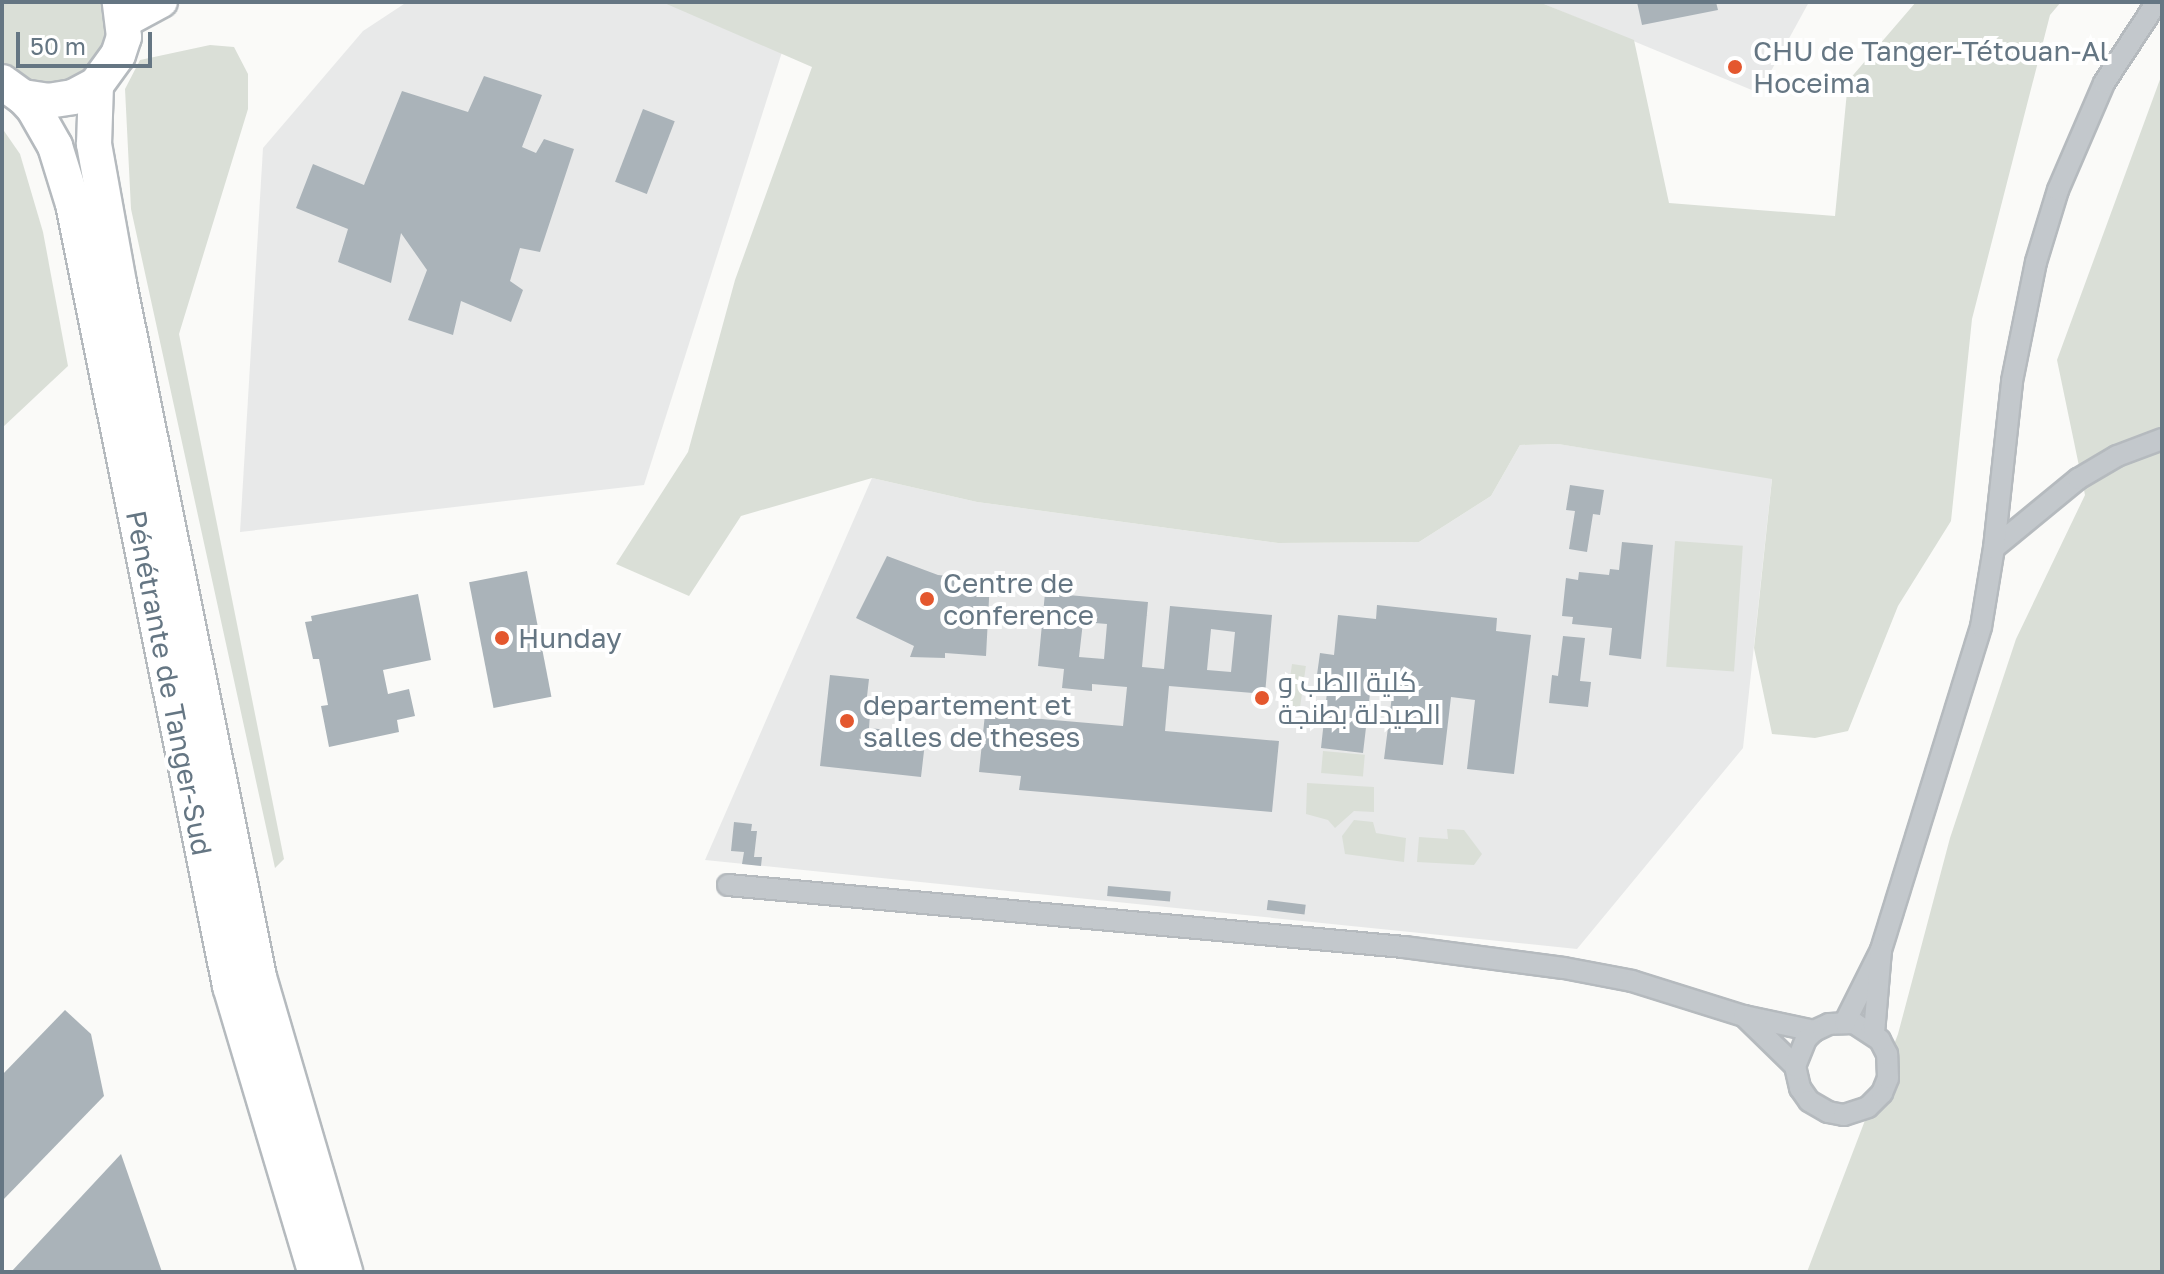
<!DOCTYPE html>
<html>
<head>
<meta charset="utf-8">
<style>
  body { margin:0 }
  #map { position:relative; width:2164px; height:1274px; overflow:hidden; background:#fafaf8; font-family:"Golos Text",Cairo,sans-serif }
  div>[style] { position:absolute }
  .built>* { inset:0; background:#e8e9e9 }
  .green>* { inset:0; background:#dadfd7; transform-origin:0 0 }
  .building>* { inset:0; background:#aab3b9; transform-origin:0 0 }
  .roads { filter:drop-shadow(2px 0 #b5babe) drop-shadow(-2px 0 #b5babe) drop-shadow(0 2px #b5babe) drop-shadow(0 -2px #b5babe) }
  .street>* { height:20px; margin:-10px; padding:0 10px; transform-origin:10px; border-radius:10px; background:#c3c8cc }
  .primary>* { height:30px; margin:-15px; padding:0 15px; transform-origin:15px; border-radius:15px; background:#fff }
  .highway>* { height:34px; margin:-17px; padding:0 17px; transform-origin:17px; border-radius:17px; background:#fff }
  .dots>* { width:22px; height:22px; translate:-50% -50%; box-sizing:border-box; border:4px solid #fff; border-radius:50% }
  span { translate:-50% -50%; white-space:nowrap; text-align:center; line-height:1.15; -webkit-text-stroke:8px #fff; paint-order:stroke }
  .poi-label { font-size:28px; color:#657683 }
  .left { translate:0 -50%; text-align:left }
  .street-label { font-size:28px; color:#657683 }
  .frame { position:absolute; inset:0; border:4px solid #657683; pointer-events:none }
  .scale { position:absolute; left:16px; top:32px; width:136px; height:36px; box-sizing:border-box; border:4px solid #657683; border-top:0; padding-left:10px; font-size:24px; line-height:28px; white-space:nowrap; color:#657683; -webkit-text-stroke:6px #fff; paint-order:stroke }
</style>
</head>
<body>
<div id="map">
  <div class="built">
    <div style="clip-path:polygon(407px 2px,697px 2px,782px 52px,644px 485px,240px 532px,263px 148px,363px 31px)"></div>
    <div style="clip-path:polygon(1539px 2px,1809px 2px,1759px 93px)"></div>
    <div style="clip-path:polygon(1558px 444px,1772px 478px,1743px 748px,1577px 949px,705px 860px,872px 478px,977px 502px,1278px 543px,1419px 542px,1491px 496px,1520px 445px)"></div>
  </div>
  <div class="green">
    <div style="clip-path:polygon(4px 2px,111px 2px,119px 40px,64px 95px,11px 74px,2px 60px)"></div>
    <div style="clip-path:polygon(662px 2px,1539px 2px,1634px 40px,1669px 203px,1835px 216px,1848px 81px,1916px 2px,2061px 2px,2050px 15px,1972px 319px,1951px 521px,1898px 606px,1848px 731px,1815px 738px,1772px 734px,1754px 648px,1772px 479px,1558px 444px,1520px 445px,1491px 496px,1419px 542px,1278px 543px,977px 502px,872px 478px,741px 516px,689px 596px,616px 564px,688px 452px,735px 280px,812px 67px)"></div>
    <div style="clip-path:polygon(210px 45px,234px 47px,248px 74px,248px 109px,179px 334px,284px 859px,275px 868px,131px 209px,125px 89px,140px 60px)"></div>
    <div style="clip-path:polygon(2162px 74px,2162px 1272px,1807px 1272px,1898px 1034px,1950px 838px,2016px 639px,2085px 495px,2057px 360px)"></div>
    <div style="clip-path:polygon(2px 128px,20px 154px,43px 232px,68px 366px,2px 428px)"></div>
    <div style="left:1675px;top:541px;width:68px;height:126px;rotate:4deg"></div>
    <div style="left:1292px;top:664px;width:14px;height:43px;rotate:8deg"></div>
    <div style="left:1323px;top:751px;width:42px;height:22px;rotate:5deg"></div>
    <div style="clip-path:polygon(1307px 783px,1374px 787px,1374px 812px,1354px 811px,1335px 828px,1328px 820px,1306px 814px)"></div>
    <div style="clip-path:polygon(1354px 820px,1373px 822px,1376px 833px,1406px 838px,1404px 862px,1345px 854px,1342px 836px)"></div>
    <div style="clip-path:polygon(1447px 829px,1464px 830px,1482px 854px,1474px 865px,1417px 862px,1419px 837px,1448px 839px)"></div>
  </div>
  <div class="building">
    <div style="clip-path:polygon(1637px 2px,1716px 2px,1718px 10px,1642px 25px)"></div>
    <div style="clip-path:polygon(484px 76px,542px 95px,522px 147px,536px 153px,544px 139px,574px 149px,540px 252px,520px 248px,510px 281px,523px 290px,511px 322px,461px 301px,453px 335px,408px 320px,427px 270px,401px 233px,391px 283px,338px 262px,348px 229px,296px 208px,313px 164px,364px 185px,402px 91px,468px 112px)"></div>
    <div style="left:643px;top:109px;width:34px;height:78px;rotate:21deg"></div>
    <div style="clip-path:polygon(1570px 485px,1604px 490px,1600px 515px,1593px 514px,1587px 552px,1569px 549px,1575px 511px,1566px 510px)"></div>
    <div style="clip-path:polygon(1622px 542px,1653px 545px,1641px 659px,1609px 655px,1612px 628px,1572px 624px,1573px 617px,1562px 616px,1566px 578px,1578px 580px,1579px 572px,1609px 575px,1610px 569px,1619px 570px)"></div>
    <div style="clip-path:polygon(887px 556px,938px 575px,990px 580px,986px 656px,945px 653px,945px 658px,910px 657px,914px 646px,856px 618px)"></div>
    <div style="left:527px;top:571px;width:128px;height:59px;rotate:79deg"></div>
    <div style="clip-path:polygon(evenodd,1045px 593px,1148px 602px,1142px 667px,1164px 669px,1170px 606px,1272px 615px,1265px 694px,1169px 686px,1165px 731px,1279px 741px,1272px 812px,1019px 790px,1021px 776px,979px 772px,985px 714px,1123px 726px,1127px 687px,1092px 684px,1092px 691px,1062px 688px,1064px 669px,1038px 666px,1045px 593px,1083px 622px,1107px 624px,1104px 659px,1079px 657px,1083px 622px,1045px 593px,1211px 629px,1235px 632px,1231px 672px,1207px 670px,1211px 629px)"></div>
    <div style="clip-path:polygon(418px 594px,431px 660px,383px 670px,388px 694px,409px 689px,415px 716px,397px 720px,399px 732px,329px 747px,321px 706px,328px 705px,319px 659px,313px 659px,305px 622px,312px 621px,311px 616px)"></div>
    <div style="clip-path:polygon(1377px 605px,1497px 618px,1496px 631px,1531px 635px,1514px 774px,1467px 769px,1475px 700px,1451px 697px,1443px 765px,1384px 759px,1393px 688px,1371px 685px,1363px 753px,1321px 748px,1328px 683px,1316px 682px,1320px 653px,1334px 655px,1338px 615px,1376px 619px)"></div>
    <div style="clip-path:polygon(1563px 636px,1585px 638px,1580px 681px,1591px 682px,1588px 707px,1549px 703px,1552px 675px,1558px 676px)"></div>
    <div style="clip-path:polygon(830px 675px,869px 679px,865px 714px,870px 714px,869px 728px,926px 734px,921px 777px,820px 766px)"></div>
    <div style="clip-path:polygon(734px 822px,752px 824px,751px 831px,757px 831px,754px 857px,762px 857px,761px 866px,742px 864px,744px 852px,731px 851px)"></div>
    <div style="left:1108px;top:886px;width:63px;height:10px;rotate:5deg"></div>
    <div style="left:1268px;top:900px;width:38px;height:10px;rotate:7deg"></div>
    <div style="clip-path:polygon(65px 1010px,91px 1034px,104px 1096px,2px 1201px,2px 1075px)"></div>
    <div style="clip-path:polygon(121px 1154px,162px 1272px,11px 1272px)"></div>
  </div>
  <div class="roads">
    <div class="street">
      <div style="left:1994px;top:548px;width:109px;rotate:-39.4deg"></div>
      <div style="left:2078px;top:479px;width:45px;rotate:-30.5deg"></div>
      <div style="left:2117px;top:456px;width:48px;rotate:-20.7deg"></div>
      <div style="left:728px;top:885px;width:679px;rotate:5.24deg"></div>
      <div style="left:1404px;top:947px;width:161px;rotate:7.5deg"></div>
      <div style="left:1564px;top:968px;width:69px;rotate:10.8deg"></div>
      <div style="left:1632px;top:981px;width:117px;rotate:17.4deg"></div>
      <div style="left:1744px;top:1016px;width:72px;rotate:12.1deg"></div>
      <div style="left:1881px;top:950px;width:338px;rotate:-72.8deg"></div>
      <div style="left:1981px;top:627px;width:80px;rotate:-80.7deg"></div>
      <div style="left:1994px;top:548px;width:168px;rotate:-83.8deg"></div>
      <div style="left:2012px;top:381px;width:121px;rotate:-78.6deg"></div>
      <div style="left:2036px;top:262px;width:75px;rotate:-73deg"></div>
      <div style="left:2058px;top:190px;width:116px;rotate:-66.7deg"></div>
      <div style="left:2104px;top:83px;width:97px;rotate:-56.8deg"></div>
      <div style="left:1744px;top:1016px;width:71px;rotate:44.4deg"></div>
      <div style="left:1795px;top:1066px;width:23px;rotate:77deg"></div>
      <div style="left:1800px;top:1088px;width:16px;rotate:55deg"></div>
      <div style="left:1809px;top:1101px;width:22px;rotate:30deg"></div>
      <div style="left:1828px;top:1112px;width:16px;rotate:11deg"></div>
      <div style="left:1844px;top:1115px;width:25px;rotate:-18deg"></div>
      <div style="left:1868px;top:1107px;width:20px;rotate:-45deg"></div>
      <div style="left:1882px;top:1093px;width:16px;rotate:-68deg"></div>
      <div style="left:1888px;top:1078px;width:24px;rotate:-92deg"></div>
      <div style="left:1887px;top:1054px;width:16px;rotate:-117deg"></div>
      <div style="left:1880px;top:1040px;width:31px;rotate:-147deg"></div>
      <div style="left:1854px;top:1023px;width:25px;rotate:178deg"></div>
      <div style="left:1829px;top:1024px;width:17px;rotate:155deg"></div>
      <div style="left:1814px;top:1031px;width:11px;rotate:135deg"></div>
      <div style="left:1806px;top:1039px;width:29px;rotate:112deg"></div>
      <div style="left:1845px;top:1022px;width:80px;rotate:-63.4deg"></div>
      <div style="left:1881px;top:950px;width:84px;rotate:94.8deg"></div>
    </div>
    <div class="primary">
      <div style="left:125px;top:22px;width:42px;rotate:-28.4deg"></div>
    </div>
    <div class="highway">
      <div style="left:2px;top:82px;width:26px;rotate:36deg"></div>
      <div style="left:23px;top:97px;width:25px;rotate:9deg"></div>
      <div style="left:48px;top:101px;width:25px;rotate:-9deg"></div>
      <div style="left:73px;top:97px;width:26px;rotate:-28deg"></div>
      <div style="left:96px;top:85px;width:37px;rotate:-54deg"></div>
      <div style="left:118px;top:55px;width:19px;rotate:-72deg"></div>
      <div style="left:124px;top:37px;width:35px;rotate:-97deg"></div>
      <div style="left:96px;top:85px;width:59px;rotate:91.9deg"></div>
      <div style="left:94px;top:144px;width:141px;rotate:79.8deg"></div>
      <div style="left:119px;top:283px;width:708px;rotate:78.59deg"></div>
      <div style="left:259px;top:977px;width:307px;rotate:73.7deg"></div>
      <div style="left:23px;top:97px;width:16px;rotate:47deg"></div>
      <div style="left:34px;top:109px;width:43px;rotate:60.4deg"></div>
      <div style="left:55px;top:146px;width:61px;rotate:72.8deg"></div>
      <div style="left:73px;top:204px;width:798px;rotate:78.65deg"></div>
      <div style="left:230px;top:986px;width:298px;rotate:73.4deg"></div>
    </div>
  </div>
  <div class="dots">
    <div style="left:1735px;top:67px;background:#e4572e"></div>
    <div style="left:927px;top:599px;background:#e4572e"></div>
    <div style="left:502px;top:638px;background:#e4572e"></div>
    <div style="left:1262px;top:698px;background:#e4572e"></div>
    <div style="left:847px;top:721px;background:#e4572e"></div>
  </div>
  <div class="poi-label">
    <span class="left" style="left:1753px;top:67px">CHU de Tanger-Tétouan-Al<br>Hoceima</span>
    <span class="left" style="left:943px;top:599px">Centre de<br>conference</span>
    <span class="left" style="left:518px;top:638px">Hunday</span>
    <span class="left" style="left:1278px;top:698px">كلية الطب و<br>الصيدلة بطنجة</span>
    <span class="left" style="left:863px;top:721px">departement et<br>salles de theses</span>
  </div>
  <div class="street-label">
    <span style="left:169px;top:683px;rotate:79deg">Pénétrante de Tanger-Sud</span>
  </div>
  <div class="frame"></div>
  <div class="scale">50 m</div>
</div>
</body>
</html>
